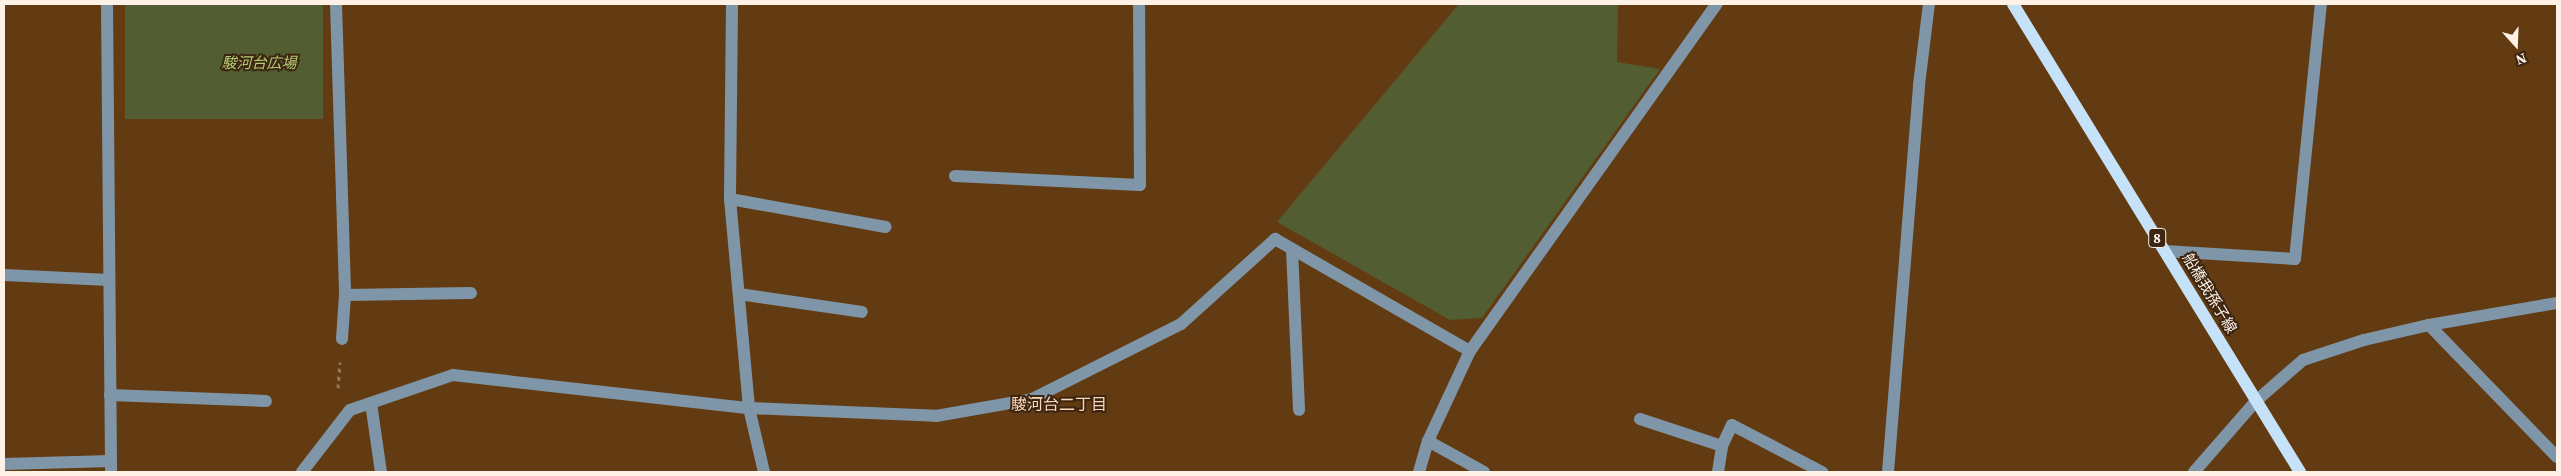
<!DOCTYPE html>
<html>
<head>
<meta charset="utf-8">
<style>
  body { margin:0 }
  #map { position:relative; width:2561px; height:476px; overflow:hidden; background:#633b12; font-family:"Source Serif 4","Noto Sans JP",serif }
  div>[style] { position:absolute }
  .green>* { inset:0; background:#525e31; transform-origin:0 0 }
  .path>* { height:3px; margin-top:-1.5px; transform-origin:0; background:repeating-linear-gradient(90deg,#977859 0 4px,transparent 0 8px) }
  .minor>* { height:12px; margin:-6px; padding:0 6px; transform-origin:6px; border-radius:6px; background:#7f96a8 }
  .major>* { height:12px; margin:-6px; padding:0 6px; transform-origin:6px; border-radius:6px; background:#c6e2f8 }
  span { translate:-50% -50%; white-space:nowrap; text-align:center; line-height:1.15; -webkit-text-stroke:4px #3d2611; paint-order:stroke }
  .shield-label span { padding:1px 4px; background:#3d2611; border:1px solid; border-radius:4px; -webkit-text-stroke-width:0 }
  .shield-label { font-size:14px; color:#fef2e7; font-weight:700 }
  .park-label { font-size:15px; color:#b4cc77; font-style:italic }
  .street-label { font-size:15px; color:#fef2e7 }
  .neighbourhood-label { font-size:16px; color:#fcd7b8 }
  .frame { position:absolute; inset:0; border:5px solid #fef2e7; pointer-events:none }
  .north { position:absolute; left:2491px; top:20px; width:50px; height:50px; -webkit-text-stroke:4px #3d2611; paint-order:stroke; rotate:160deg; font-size:14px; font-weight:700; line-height:20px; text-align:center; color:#fef2e7 }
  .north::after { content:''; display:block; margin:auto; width:18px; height:22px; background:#fef2e7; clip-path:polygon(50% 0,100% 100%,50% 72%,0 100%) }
</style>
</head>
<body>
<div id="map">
  <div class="green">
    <div style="left:125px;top:4px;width:198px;height:115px"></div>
    <div style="clip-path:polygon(1459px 4px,1618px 4px,1617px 62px,1660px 69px,1482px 318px,1450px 320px,1277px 222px)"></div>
  </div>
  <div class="path">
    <div style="left:338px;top:388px;width:26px;rotate:-86deg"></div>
  </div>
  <div class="minor">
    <div style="left:107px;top:4px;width:468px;rotate:89.5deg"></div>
    <div style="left:336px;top:4px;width:291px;rotate:88.2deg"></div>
    <div style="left:345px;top:295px;width:44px;rotate:93.9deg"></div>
    <div style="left:732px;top:4px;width:195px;rotate:90.6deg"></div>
    <div style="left:730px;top:199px;width:210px;rotate:84.8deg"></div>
    <div style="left:749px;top:408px;width:66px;rotate:76.8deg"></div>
    <div style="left:955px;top:176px;width:185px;rotate:2.8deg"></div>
    <div style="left:1140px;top:185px;width:181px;rotate:-90.3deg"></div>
    <div style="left:730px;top:199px;width:158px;rotate:10.2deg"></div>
    <div style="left:1292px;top:249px;width:161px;rotate:87.5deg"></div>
    <div style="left:2165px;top:251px;width:130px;rotate:3.5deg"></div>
    <div style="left:2295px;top:259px;width:256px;rotate:-84.2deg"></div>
    <div style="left:4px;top:275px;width:105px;rotate:2.7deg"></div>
    <div style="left:739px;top:294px;width:124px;rotate:8.3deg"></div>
    <div style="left:345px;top:295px;width:126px;rotate:-0.9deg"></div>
    <div style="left:2429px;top:325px;width:184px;rotate:45.9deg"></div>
    <div style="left:110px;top:395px;width:156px;rotate:2.2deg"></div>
    <div style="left:371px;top:403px;width:70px;rotate:81.8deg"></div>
    <div style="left:1640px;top:419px;width:86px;rotate:18.2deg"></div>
    <div style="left:1428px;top:441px;width:64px;rotate:29deg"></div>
    <div style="left:4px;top:464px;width:107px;rotate:-1.6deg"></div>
    <div style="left:302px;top:472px;width:78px;rotate:-52.3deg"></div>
    <div style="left:350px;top:410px;width:109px;rotate:-18.8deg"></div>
    <div style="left:453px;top:375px;width:298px;rotate:6.4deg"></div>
    <div style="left:749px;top:408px;width:187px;rotate:2.4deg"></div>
    <div style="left:936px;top:416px;width:97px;rotate:-10deg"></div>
    <div style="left:1032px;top:399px;width:167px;rotate:-26.7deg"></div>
    <div style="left:1181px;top:324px;width:127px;rotate:-42.1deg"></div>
    <div style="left:1275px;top:239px;width:225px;rotate:29.9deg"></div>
    <div style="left:1419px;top:472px;width:32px;rotate:-74deg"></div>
    <div style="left:1428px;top:441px;width:99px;rotate:-65deg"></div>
    <div style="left:1470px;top:351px;width:426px;rotate:-54.6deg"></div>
    <div style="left:1718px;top:472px;width:26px;rotate:-81deg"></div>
    <div style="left:1722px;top:446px;width:23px;rotate:-65deg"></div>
    <div style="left:1732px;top:425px;width:102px;rotate:27.6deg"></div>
    <div style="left:1888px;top:472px;width:388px;rotate:-85.4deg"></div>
    <div style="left:1919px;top:85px;width:82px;rotate:-83deg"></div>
    <div style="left:2194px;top:472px;width:94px;rotate:-48.9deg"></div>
    <div style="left:2256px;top:401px;width:62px;rotate:-41.1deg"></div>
    <div style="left:2303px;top:360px;width:64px;rotate:-18.2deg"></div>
    <div style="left:2364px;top:340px;width:67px;rotate:-13deg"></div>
    <div style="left:2429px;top:325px;width:130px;rotate:-9.8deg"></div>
  </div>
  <div class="major">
    <div style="left:2013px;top:4px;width:549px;rotate:58.48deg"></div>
  </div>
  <div class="shield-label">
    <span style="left:2157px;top:238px">8</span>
  </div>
  <div class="park-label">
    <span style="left:259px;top:63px">駿河台広場</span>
  </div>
  <div class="street-label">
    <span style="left:2210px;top:293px;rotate:59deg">船橋我孫子線</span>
  </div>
  <div class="neighbourhood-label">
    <span style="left:1059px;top:404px">駿河台二丁目</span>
  </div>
  <div class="frame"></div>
  <div class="north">N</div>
</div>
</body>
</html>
